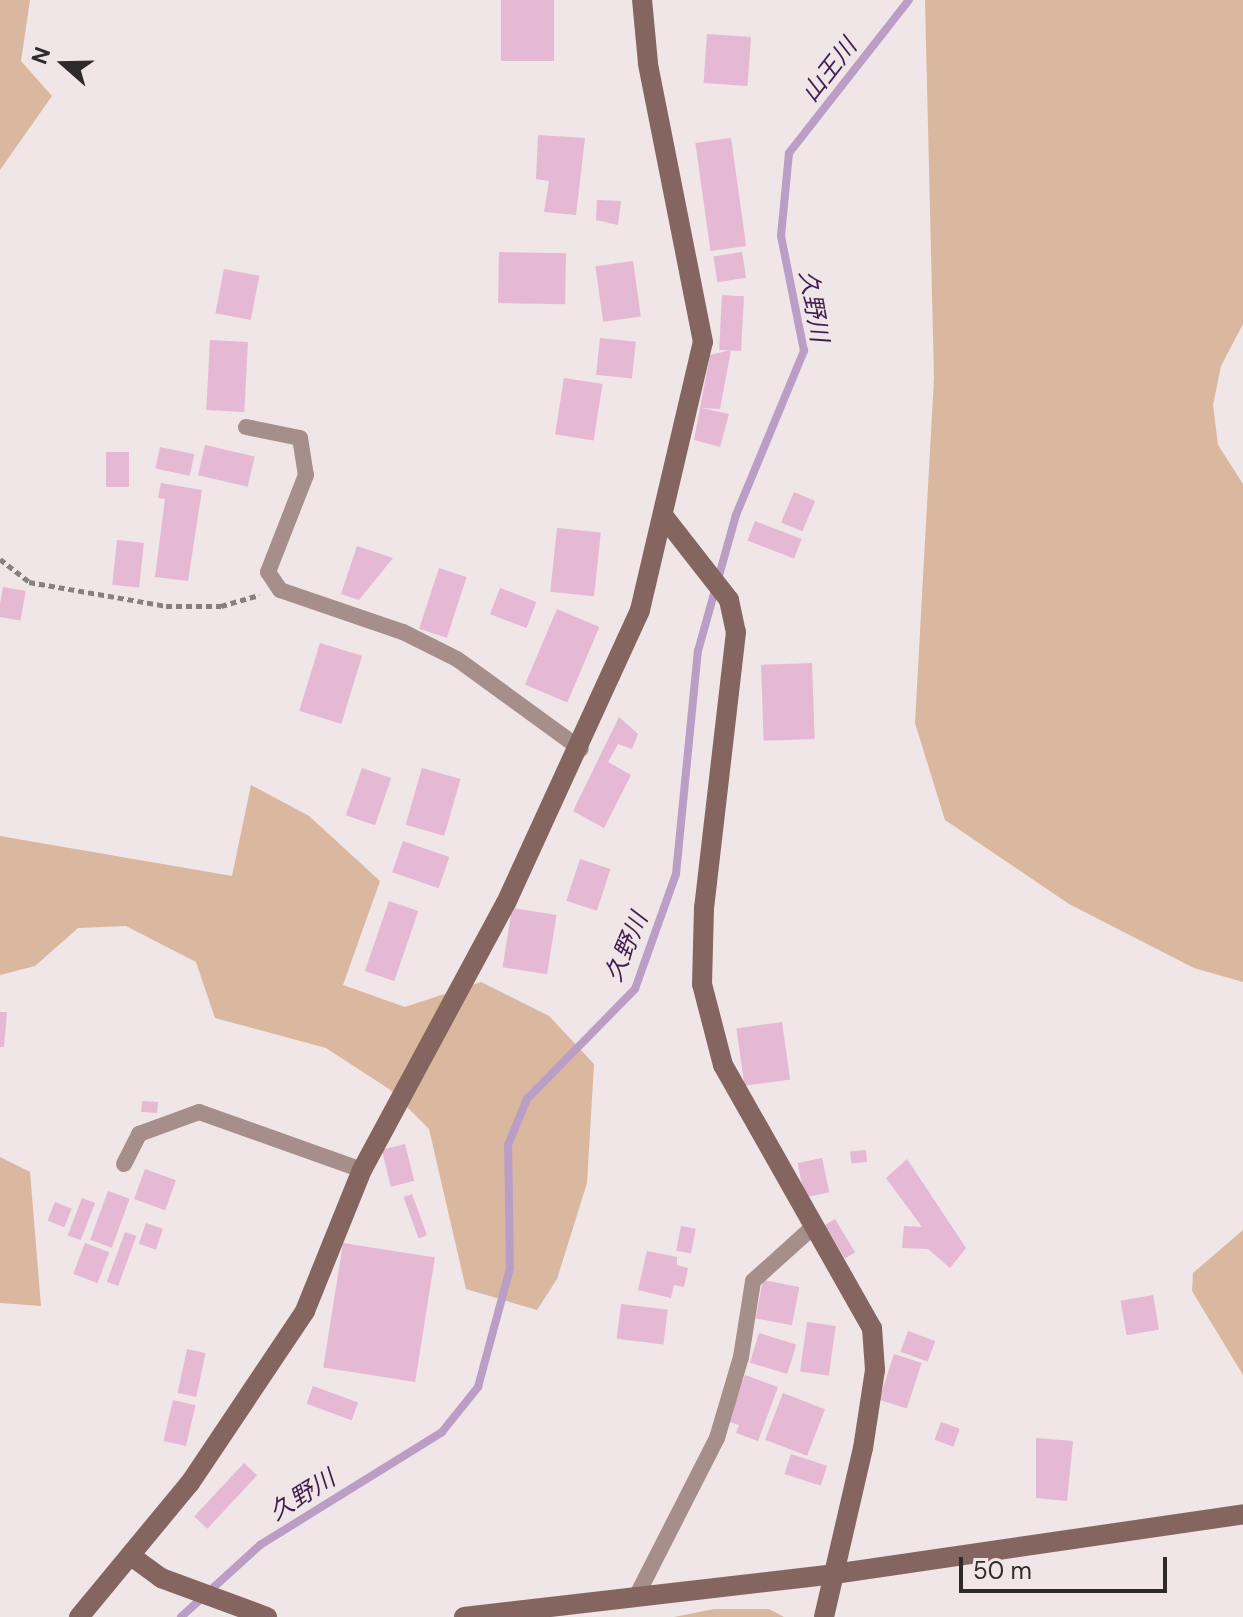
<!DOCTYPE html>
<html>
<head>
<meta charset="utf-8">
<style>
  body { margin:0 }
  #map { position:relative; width:1243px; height:1617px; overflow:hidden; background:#f0e5e7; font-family:"DM Sans","Noto Sans JP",sans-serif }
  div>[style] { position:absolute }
  .green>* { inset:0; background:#dab79f }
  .stream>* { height:8px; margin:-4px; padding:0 4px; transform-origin:4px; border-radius:4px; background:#ba9ec6 }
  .building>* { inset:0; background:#e5b8d4; transform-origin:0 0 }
  .path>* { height:5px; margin-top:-2.5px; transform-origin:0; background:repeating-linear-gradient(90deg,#878081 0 6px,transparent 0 10px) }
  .lane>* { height:16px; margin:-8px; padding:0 8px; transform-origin:8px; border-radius:8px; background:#a68f8b }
  .secondary>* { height:20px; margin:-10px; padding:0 10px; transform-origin:10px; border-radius:10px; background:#85655f }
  span { translate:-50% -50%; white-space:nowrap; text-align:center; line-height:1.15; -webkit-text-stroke:6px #f0e5e7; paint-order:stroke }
  .water-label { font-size:24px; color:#421e50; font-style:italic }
  .north { position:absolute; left:24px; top:24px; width:80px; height:80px; -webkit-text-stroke:6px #f0e5e7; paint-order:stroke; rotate:290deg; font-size:22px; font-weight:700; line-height:32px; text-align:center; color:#2f2b2c }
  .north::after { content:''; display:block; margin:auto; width:28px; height:36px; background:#2f2b2c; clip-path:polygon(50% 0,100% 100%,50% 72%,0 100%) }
  .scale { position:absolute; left:959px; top:1557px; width:208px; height:36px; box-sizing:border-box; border:4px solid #2f2b2c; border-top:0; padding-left:10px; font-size:24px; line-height:28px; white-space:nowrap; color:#2f2b2c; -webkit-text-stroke:6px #f0e5e7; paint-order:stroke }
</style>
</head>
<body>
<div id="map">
  <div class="green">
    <div style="clip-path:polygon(0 0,30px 0,21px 61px,52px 96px,0 170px)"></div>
    <div style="clip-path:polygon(925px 0,1243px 0,1243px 324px,1221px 366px,1213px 405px,1218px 445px,1243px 484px,1243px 982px,1194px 968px,1069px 904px,945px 820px,915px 723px,934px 378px)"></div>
    <div style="clip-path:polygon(251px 785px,309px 816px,380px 881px,343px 985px,405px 1007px,481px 982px,549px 1016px,594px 1064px,587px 1183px,557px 1279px,537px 1310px,466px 1289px,429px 1129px,389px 1089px,326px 1048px,215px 1018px,196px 962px,126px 926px,78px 928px,35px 966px,0 975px,0 836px,232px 876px)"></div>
    <div style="clip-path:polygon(0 1157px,30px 1172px,41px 1306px,0 1303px)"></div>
    <div style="clip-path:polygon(1243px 1230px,1243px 1375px,1192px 1291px,1193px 1273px)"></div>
    <div style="clip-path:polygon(714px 1609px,769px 1609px,784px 1617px,674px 1617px)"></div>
  </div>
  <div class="stream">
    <div style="left:181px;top:1617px;width:107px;rotate:-42.3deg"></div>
    <div style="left:260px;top:1545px;width:214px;rotate:-31.8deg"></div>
    <div style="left:442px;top:1432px;width:58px;rotate:-51.3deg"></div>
    <div style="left:478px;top:1387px;width:123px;rotate:-74.9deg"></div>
    <div style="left:510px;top:1268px;width:123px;rotate:-90.9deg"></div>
    <div style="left:508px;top:1145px;width:50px;rotate:-67.6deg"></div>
    <div style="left:527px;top:1099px;width:154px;rotate:-45.5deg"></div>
    <div style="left:635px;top:989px;width:122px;rotate:-70.4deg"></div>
    <div style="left:676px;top:874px;width:224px;rotate:-84.4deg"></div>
    <div style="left:698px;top:651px;width:141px;rotate:-74.4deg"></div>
    <div style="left:736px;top:515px;width:178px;rotate:-67.5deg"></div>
    <div style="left:804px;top:351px;width:117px;rotate:-101.3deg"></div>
    <div style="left:781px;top:236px;width:83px;rotate:-84.5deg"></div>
    <div style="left:789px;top:153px;width:194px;rotate:-51.9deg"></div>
  </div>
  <div class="building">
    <div style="left:501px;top:0;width:53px;height:61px"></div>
    <div style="left:707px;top:34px;width:44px;height:49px;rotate:4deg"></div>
    <div style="clip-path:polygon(538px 135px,585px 138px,576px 215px,544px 212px,549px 181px,536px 179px)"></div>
    <div style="left:731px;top:138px;width:109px;height:36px;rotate:82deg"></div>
    <div style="clip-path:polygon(597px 200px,621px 201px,618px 225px,596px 220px)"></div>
    <div style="left:499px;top:252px;width:67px;height:51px;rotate:1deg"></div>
    <div style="left:742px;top:252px;width:26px;height:29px;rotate:81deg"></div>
    <div style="left:633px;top:261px;width:56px;height:38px;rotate:82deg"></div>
    <div style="left:224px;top:269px;width:36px;height:45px;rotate:11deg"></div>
    <div style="left:722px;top:295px;width:22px;height:55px;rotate:3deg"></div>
    <div style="left:600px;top:338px;width:36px;height:37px;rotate:6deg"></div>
    <div style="left:210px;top:340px;width:38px;height:70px;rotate:3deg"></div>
    <div style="clip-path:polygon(731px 350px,720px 409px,702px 408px,729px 414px,720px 447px,694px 440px,710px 355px)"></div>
    <div style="left:564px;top:378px;width:39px;height:57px;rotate:9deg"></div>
    <div style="left:205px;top:445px;width:51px;height:31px;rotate:13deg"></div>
    <div style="left:160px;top:447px;width:35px;height:22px;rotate:12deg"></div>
    <div style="left:106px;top:452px;width:23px;height:35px"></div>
    <div style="clip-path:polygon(161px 483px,202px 490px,188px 581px,155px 577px,165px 499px,158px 498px)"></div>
    <div style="left:794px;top:492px;width:23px;height:33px;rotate:23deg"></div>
    <div style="left:755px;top:521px;width:50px;height:21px;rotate:21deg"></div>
    <div style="left:557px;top:528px;width:44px;height:64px;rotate:6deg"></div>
    <div style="left:117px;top:540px;width:27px;height:45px;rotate:6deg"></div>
    <div style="clip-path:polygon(357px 546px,393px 558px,359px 600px,341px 594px)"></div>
    <div style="left:439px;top:568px;width:29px;height:64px;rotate:18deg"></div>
    <div style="left:3px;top:587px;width:23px;height:30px;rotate:10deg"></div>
    <div style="left:500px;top:588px;width:39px;height:28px;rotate:21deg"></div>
    <div style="left:557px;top:609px;width:46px;height:82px;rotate:23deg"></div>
    <div style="left:320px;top:643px;width:44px;height:71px;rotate:17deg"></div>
    <div style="left:812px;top:663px;width:76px;height:51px;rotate:88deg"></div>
    <div style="clip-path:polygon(619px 717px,638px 734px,632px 749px,618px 744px,608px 762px,631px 775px,604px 828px,573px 811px)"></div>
    <div style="left:362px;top:768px;width:31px;height:50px;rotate:19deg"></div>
    <div style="left:422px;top:768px;width:40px;height:59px;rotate:16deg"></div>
    <div style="left:403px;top:841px;width:49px;height:33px;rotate:19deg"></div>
    <div style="left:580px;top:859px;width:32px;height:44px;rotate:18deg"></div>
    <div style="left:389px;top:901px;width:31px;height:74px;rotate:19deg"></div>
    <div style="left:512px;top:908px;width:45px;height:60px;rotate:9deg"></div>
    <div style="clip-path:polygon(0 1012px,7px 1012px,4px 1047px,0 1047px)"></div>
    <div style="left:782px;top:1022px;width:58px;height:46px;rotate:82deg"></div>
    <div style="left:142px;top:1101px;width:16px;height:11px;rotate:4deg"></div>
    <div style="left:405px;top:1144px;width:38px;height:24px;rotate:76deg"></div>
    <div style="left:866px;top:1150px;width:12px;height:16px;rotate:85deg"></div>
    <div style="left:822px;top:1158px;width:35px;height:25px;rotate:78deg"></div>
    <div style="clip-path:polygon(907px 1159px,966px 1248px,950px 1268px,928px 1249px,902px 1248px,904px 1226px,922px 1227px,886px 1178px)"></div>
    <div style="left:145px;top:1169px;width:33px;height:32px;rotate:20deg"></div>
    <div style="left:108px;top:1191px;width:23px;height:52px;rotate:20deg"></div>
    <div style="left:412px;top:1194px;width:44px;height:9px;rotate:70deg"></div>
    <div style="left:82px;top:1198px;width:14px;height:40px;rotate:21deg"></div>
    <div style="left:55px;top:1202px;width:18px;height:20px;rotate:22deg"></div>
    <div style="left:835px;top:1219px;width:39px;height:12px;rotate:59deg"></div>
    <div style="left:146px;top:1223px;width:18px;height:22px;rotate:19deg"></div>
    <div style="left:681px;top:1226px;width:15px;height:25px;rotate:11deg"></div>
    <div style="left:125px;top:1232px;width:12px;height:53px;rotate:20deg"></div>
    <div style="left:85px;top:1243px;width:26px;height:33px;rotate:21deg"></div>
    <div style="left:343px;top:1243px;width:93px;height:126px;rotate:9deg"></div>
    <div style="clip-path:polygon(647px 1251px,677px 1257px,677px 1265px,688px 1268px,684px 1287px,674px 1285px,671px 1298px,638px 1290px)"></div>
    <div style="left:763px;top:1280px;width:37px;height:39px;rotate:11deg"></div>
    <div style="left:1153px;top:1295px;width:35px;height:33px;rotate:80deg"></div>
    <div style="left:621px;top:1304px;width:47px;height:35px;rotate:7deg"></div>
    <div style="left:807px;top:1322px;width:29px;height:50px;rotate:8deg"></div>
    <div style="left:908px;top:1331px;width:29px;height:22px;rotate:20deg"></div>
    <div style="left:759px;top:1333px;width:39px;height:31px;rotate:17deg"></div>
    <div style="left:187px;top:1349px;width:19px;height:45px;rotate:12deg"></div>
    <div style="left:894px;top:1354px;width:29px;height:48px;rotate:18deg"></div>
    <div style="clip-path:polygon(745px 1375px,778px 1387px,758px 1441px,736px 1433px,739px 1425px,727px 1421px)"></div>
    <div style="left:313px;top:1386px;width:48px;height:19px;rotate:20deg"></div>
    <div style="left:783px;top:1393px;width:45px;height:50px;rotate:21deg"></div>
    <div style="left:173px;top:1400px;width:23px;height:42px;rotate:13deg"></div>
    <div style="left:941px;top:1422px;width:20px;height:19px;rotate:20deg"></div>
    <div style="clip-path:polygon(1036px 1438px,1073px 1441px,1067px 1501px,1036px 1498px)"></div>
    <div style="left:791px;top:1454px;width:38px;height:21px;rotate:18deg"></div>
    <div style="left:244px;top:1463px;width:18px;height:73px;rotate:43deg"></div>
  </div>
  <div class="path">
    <div style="left:0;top:559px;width:37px;rotate:38deg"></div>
    <div style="left:29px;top:582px;width:139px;rotate:9.9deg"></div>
    <div style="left:166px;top:606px;width:55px"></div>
    <div style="left:221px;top:606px;width:40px;rotate:-16deg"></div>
  </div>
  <div class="lane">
    <div style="left:246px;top:427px;width:55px;rotate:11.5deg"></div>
    <div style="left:300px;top:438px;width:37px;rotate:81deg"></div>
    <div style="left:306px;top:475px;width:104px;rotate:111.4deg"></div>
    <div style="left:268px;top:572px;width:22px;rotate:56deg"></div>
    <div style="left:280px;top:590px;width:130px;rotate:18.9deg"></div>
    <div style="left:403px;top:632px;width:60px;rotate:26.6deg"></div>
    <div style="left:457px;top:659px;width:153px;rotate:36deg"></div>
    <div style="left:124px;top:1164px;width:34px;rotate:-63deg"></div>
    <div style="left:139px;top:1134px;width:64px;rotate:-20.1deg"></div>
    <div style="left:199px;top:1112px;width:173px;rotate:19.6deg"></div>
    <div style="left:636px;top:1597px;width:178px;rotate:-63deg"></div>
    <div style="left:717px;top:1438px;width:84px;rotate:-73.5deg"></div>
    <div style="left:741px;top:1357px;width:77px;rotate:-81deg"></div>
    <div style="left:753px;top:1281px;width:81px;rotate:-42deg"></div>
  </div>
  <div class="secondary">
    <div style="left:665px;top:518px;width:104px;rotate:52deg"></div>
    <div style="left:729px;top:600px;width:33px;rotate:78deg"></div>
    <div style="left:736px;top:632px;width:278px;rotate:96.6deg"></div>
    <div style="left:704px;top:908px;width:76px;rotate:91.5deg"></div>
    <div style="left:702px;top:984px;width:84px;rotate:75.5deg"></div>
    <div style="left:723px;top:1065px;width:302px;rotate:60.5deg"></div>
    <div style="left:872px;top:1328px;width:42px;rotate:85.9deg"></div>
    <div style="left:875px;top:1370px;width:79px;rotate:98.7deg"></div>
    <div style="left:863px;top:1448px;width:173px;rotate:103deg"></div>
    <div style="left:131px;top:1556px;width:37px;rotate:36deg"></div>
    <div style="left:161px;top:1578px;width:113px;rotate:20.2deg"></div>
    <div style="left:79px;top:1617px;width:174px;rotate:-50.4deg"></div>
    <div style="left:190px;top:1483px;width:207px;rotate:-56.2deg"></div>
    <div style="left:305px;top:1311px;width:152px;rotate:-68deg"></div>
    <div style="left:362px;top:1170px;width:303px;rotate:-61.7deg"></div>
    <div style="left:506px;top:903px;width:322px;rotate:-65.4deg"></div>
    <div style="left:640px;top:610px;width:275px;rotate:-76.8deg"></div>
    <div style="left:703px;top:342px;width:284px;rotate:-101.2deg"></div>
    <div style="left:648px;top:63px;width:63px;rotate:-95.4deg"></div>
    <div style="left:464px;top:1617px;width:372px;rotate:-6.6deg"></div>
    <div style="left:834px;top:1574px;width:413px;rotate:-8.3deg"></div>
  </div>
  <div class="water-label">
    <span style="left:829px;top:70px;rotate:-52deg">山王川</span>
    <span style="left:814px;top:306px;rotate:80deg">久野川</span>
    <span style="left:626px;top:947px;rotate:-67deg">久野川</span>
    <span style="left:302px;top:1495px;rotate:-32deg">久野川</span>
  </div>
  <div class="north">N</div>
  <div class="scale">50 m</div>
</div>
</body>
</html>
